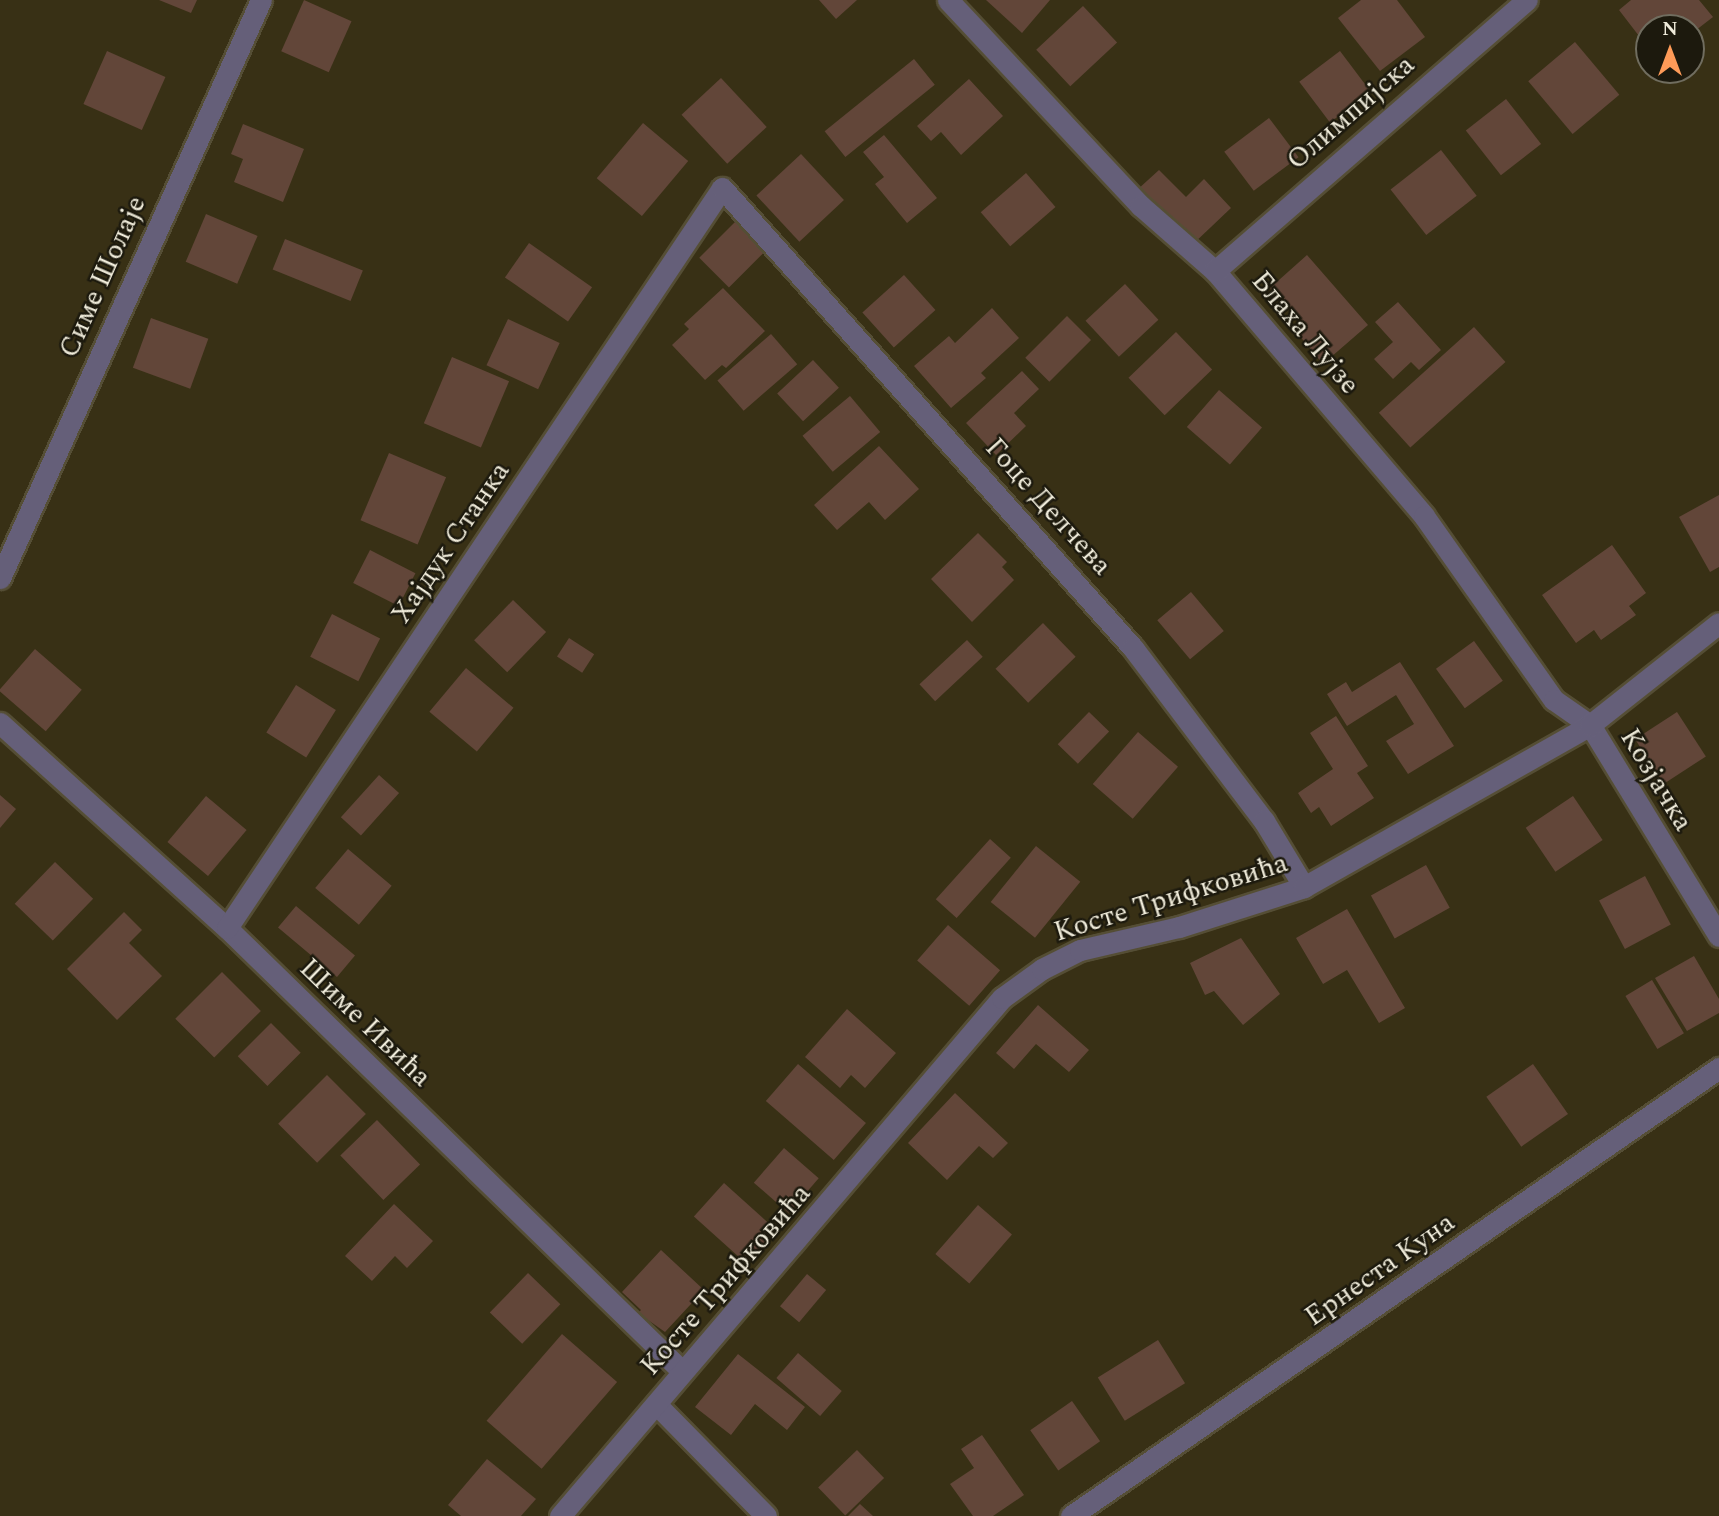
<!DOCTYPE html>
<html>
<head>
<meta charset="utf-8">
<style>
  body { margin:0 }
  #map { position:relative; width:1719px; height:1516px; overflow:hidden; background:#383015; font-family:Spectral,serif }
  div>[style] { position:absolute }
  .building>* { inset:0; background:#624639; transform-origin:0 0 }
  .roads { filter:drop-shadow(2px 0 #554e35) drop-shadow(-2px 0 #554e35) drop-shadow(0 2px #554e35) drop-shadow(0 -2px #554e35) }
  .street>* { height:21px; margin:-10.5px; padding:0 10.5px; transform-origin:10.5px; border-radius:10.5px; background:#655f79 }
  span { translate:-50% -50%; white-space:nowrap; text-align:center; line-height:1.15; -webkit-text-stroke:5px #1c190d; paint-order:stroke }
  .street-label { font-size:28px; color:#efebda }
  .north { position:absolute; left:1635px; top:14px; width:70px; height:70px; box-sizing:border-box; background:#1c190d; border:2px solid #706d5f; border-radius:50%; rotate:0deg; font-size:19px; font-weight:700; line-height:28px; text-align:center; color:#efebda }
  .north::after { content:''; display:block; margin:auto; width:24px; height:32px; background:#fe9b58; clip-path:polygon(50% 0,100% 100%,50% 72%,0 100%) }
</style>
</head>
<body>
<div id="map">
  <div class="building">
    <div style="clip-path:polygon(159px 0,197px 0,191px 13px)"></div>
    <div style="left:304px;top:0;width:52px;height:56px;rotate:24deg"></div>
    <div style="clip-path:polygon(819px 0,857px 0,836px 19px)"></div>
    <div style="clip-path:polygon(986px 0,1050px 0,1022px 33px)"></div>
    <div style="clip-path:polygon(1361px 0,1397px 0,1425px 37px,1380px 71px,1338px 18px)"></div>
    <div style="clip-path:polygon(1631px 0,1699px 0,1713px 17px,1691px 34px,1691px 28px,1649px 28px,1649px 49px,1619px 10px)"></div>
    <div style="left:1083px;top:6px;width:50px;height:64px;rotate:47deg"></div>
    <div style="left:1575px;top:42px;width:69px;height:61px;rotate:50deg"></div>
    <div style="left:107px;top:51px;width:64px;height:58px;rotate:24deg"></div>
    <div style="left:1340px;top:51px;width:51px;height:51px;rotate:53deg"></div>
    <div style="left:914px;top:59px;width:33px;height:115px;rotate:51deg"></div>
    <div style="left:721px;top:78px;width:67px;height:54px;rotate:47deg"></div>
    <div style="clip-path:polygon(969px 79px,1003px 116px,961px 155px,941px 132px,931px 141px,917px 126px)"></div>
    <div style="left:1506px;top:99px;width:57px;height:51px;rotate:52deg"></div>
    <div style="left:1269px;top:118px;width:49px;height:56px;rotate:53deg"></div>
    <div style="left:643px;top:123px;width:59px;height:72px;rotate:40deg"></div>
    <div style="clip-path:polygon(243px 124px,304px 149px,283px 202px,234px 182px,243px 159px,231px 154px)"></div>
    <div style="clip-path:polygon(884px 135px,937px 198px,907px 223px,875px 184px,884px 177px,863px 152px)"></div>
    <div style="left:1441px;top:150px;width:58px;height:64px;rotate:52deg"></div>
    <div style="left:801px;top:154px;width:63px;height:61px;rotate:47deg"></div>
    <div style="clip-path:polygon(1159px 170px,1186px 197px,1204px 179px,1231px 208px,1191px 246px,1137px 190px)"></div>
    <div style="left:1026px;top:173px;width:45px;height:60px;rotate:49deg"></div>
    <div style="left:206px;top:214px;width:56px;height:52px;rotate:23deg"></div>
    <div style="left:736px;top:221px;width:42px;height:52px;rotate:45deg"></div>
    <div style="left:285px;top:239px;width:84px;height:33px;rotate:22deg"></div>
    <div style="left:529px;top:243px;width:77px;height:42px;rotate:35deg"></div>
    <div style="clip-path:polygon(1307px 255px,1368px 325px,1323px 364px,1298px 334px,1305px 328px,1270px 288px)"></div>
    <div style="left:904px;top:275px;width:47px;height:56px;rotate:48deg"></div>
    <div style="left:1125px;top:284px;width:49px;height:54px;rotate:47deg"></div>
    <div style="clip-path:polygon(723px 288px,765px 331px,726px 368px,722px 365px,705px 380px,672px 345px,689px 329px,684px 324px)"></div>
    <div style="clip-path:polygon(1398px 302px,1441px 350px,1419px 370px,1411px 362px,1393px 379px,1374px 359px,1393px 342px,1375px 322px)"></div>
    <div style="clip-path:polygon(992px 308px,1019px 338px,981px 373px,986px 378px,951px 408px,914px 366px,949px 336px,955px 343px)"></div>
    <div style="left:1067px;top:316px;width:34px;height:59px;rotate:45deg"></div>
    <div style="left:151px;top:318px;width:61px;height:53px;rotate:20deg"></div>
    <div style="left:508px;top:319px;width:57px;height:51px;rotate:25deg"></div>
    <div style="left:1474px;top:327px;width:47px;height:128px;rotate:48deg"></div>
    <div style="left:1176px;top:332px;width:52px;height:66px;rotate:46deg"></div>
    <div style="left:771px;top:334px;width:40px;height:71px;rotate:49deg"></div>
    <div style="left:452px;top:357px;width:62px;height:72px;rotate:23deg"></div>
    <div style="left:813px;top:360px;width:38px;height:49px;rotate:47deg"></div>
    <div style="clip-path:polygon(1022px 371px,1039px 389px,1014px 413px,1026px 426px,996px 455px,966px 423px)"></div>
    <div style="left:1219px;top:390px;width:57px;height:49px;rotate:41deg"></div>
    <div style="left:850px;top:396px;width:47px;height:62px;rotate:50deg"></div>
    <div style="clip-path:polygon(879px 446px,919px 489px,885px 520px,869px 502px,837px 530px,814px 505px)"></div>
    <div style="left:389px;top:453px;width:62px;height:73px;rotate:23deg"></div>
    <div style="clip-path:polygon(1719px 495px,1719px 567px,1710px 572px,1679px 517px)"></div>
    <div style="clip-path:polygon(978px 533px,1007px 562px,1002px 567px,1014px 580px,972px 622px,931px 579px)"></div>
    <div style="clip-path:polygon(1612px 545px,1646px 593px,1629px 606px,1636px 615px,1601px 640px,1594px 630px,1576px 643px,1542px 595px)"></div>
    <div style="left:370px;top:550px;width:51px;height:37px;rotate:27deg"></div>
    <div style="left:1191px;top:592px;width:51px;height:44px;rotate:50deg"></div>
    <div style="left:513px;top:600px;width:46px;height:56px;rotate:44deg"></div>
    <div style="left:332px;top:614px;width:54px;height:48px;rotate:27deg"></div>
    <div style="left:1043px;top:623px;width:47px;height:66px;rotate:46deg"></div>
    <div style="left:569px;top:638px;width:30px;height:22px;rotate:33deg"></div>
    <div style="left:967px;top:640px;width:23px;height:65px;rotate:47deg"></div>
    <div style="left:1474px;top:641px;width:49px;height:47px;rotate:54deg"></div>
    <div style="left:35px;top:649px;width:62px;height:55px;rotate:41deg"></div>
    <div style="clip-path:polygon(1400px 662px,1454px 746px,1408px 774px,1386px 741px,1414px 724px,1396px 695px,1347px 726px,1327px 694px,1346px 682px,1352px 692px)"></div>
    <div style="left:466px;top:668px;width:62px;height:57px;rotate:40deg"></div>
    <div style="left:296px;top:685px;width:47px;height:56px;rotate:32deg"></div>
    <div style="left:1089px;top:712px;width:28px;height:45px;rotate:44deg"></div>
    <div style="left:1677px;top:712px;width:53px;height:50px;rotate:57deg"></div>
    <div style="clip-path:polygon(1336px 716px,1368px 766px,1357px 773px,1374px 798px,1331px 826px,1319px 807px,1311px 813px,1298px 793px,1333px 769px,1310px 733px)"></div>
    <div style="left:1138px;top:732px;width:53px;height:69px;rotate:41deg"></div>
    <div style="left:379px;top:775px;width:27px;height:57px;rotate:42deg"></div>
    <div style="clip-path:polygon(0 795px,16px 809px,0 828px)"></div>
    <div style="left:206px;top:796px;width:53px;height:60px;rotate:40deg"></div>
    <div style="left:1573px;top:796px;width:53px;height:57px;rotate:56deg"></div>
    <div style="left:990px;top:839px;width:28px;height:81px;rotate:42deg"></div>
    <div style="left:1036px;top:846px;width:57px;height:72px;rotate:39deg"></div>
    <div style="left:348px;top:849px;width:57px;height:51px;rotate:40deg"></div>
    <div style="left:55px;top:862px;width:53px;height:58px;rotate:44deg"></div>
    <div style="left:1426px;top:865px;width:49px;height:63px;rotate:61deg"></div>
    <div style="left:1645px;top:876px;width:55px;height:52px;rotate:62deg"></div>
    <div style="left:296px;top:906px;width:77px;height:28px;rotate:40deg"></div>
    <div style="clip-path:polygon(1347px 909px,1405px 1008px,1379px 1023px,1347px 970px,1323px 984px,1296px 938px)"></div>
    <div style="clip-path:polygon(124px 912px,142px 930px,129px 943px,162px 976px,117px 1020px,67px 969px)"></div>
    <div style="left:948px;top:925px;width:69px;height:47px;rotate:41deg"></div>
    <div style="clip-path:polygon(1241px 938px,1280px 994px,1243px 1025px,1214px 991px,1205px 995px,1190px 963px)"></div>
    <div style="clip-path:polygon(1694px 956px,1719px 999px,1719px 1013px,1687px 1031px,1655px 978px)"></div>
    <div style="left:222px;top:972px;width:55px;height:66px;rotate:45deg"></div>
    <div style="left:1652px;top:980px;width:62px;height:31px;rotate:59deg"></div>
    <div style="clip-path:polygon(1038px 1005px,1089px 1050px,1069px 1072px,1036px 1044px,1014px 1069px,996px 1053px)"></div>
    <div style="clip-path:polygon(847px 1009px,896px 1053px,865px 1088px,851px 1075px,840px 1088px,805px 1057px)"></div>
    <div style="left:271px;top:1023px;width:42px;height:47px;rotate:45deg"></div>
    <div style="left:798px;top:1064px;width:90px;height:49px;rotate:41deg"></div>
    <div style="left:1533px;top:1064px;width:61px;height:57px;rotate:55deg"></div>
    <div style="left:327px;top:1075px;width:55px;height:69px;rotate:45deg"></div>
    <div style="clip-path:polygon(955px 1093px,1008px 1143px,993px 1158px,979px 1146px,947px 1180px,908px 1143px)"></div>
    <div style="left:377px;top:1120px;width:62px;height:51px;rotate:46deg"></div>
    <div style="left:784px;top:1148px;width:46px;height:46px;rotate:41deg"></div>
    <div style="left:724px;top:1183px;width:70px;height:45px;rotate:42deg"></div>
    <div style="clip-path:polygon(394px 1204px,433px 1241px,407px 1268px,395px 1256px,372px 1281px,345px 1256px)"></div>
    <div style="left:978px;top:1205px;width:45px;height:65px;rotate:41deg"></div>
    <div style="clip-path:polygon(661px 1250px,704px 1290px,665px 1332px,638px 1313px,641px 1310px,622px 1292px)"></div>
    <div style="left:528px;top:1273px;width:45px;height:55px;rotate:44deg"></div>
    <div style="left:807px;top:1274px;width:25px;height:42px;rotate:40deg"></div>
    <div style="left:562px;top:1334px;width:73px;height:115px;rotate:41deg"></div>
    <div style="left:1158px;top:1340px;width:51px;height:71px;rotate:58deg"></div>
    <div style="left:798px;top:1353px;width:58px;height:33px;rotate:41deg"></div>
    <div style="clip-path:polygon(738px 1354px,805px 1407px,787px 1430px,755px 1404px,731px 1435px,695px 1407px)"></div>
    <div style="left:1072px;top:1401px;width:49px;height:51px;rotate:55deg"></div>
    <div style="clip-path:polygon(982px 1435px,1024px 1495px,993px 1516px,973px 1516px,950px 1484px,974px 1468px,961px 1449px)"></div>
    <div style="left:857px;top:1450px;width:39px;height:54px;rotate:46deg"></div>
    <div style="clip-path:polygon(487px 1459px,536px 1499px,521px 1516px,461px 1516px,448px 1505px)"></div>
    <div style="clip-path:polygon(860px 1504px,873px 1516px,848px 1516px)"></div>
  </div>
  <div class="roads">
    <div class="street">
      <div style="left:948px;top:0;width:282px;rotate:46.9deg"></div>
      <div style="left:1141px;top:206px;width:98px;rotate:41.3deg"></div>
      <div style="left:1215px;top:271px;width:322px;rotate:49.5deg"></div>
      <div style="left:1424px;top:516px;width:225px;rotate:54.8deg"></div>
      <div style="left:1554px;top:700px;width:44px;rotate:34.8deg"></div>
      <div style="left:1590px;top:725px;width:247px;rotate:58.6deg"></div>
      <div style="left:1215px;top:271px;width:413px;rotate:-41deg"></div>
      <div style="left:0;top:578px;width:634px;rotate:-65.7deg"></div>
      <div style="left:0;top:723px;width:306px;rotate:42.1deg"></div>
      <div style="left:227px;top:928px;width:636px;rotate:44.24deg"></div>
      <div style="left:227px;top:928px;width:890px;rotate:-56.22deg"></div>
      <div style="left:722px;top:188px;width:617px;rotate:48.22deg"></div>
      <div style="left:1133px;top:648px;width:217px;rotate:52.9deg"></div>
      <div style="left:1264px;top:821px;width:77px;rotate:58.8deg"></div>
      <div style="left:656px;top:1404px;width:157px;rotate:45.5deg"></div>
      <div style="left:560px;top:1516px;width:681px;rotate:-49.53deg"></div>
      <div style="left:1002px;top:998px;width:49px;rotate:-35.9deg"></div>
      <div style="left:1042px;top:969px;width:42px;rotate:-26.6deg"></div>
      <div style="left:1080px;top:950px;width:102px;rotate:-13.1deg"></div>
      <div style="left:1179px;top:927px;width:131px;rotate:-17.7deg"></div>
      <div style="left:1304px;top:887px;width:329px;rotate:-29.5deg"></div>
      <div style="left:1590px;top:725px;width:164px;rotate:-38.3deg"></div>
      <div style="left:1071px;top:1516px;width:788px;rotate:-34.66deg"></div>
    </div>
  </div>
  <div class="street-label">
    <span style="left:1351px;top:113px;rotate:-41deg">Олимпијска</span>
    <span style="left:103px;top:277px;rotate:-66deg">Симе Шолаје</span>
    <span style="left:1305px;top:333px;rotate:50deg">Блаха Лујзе</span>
    <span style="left:1048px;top:507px;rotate:48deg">Гоце Делчева</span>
    <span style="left:451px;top:543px;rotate:-56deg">Хајдук Станка</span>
    <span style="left:1656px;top:780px;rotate:59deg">Козјачка</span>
    <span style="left:1171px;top:898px;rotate:-17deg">Косте Трифковића</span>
    <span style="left:365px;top:1023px;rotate:44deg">Шиме Ивића</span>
    <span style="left:1380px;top:1270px;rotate:-35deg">Ернеста Куна</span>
    <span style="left:726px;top:1280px;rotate:-49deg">Косте Трифковића</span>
  </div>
  <div class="north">N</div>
</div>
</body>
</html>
